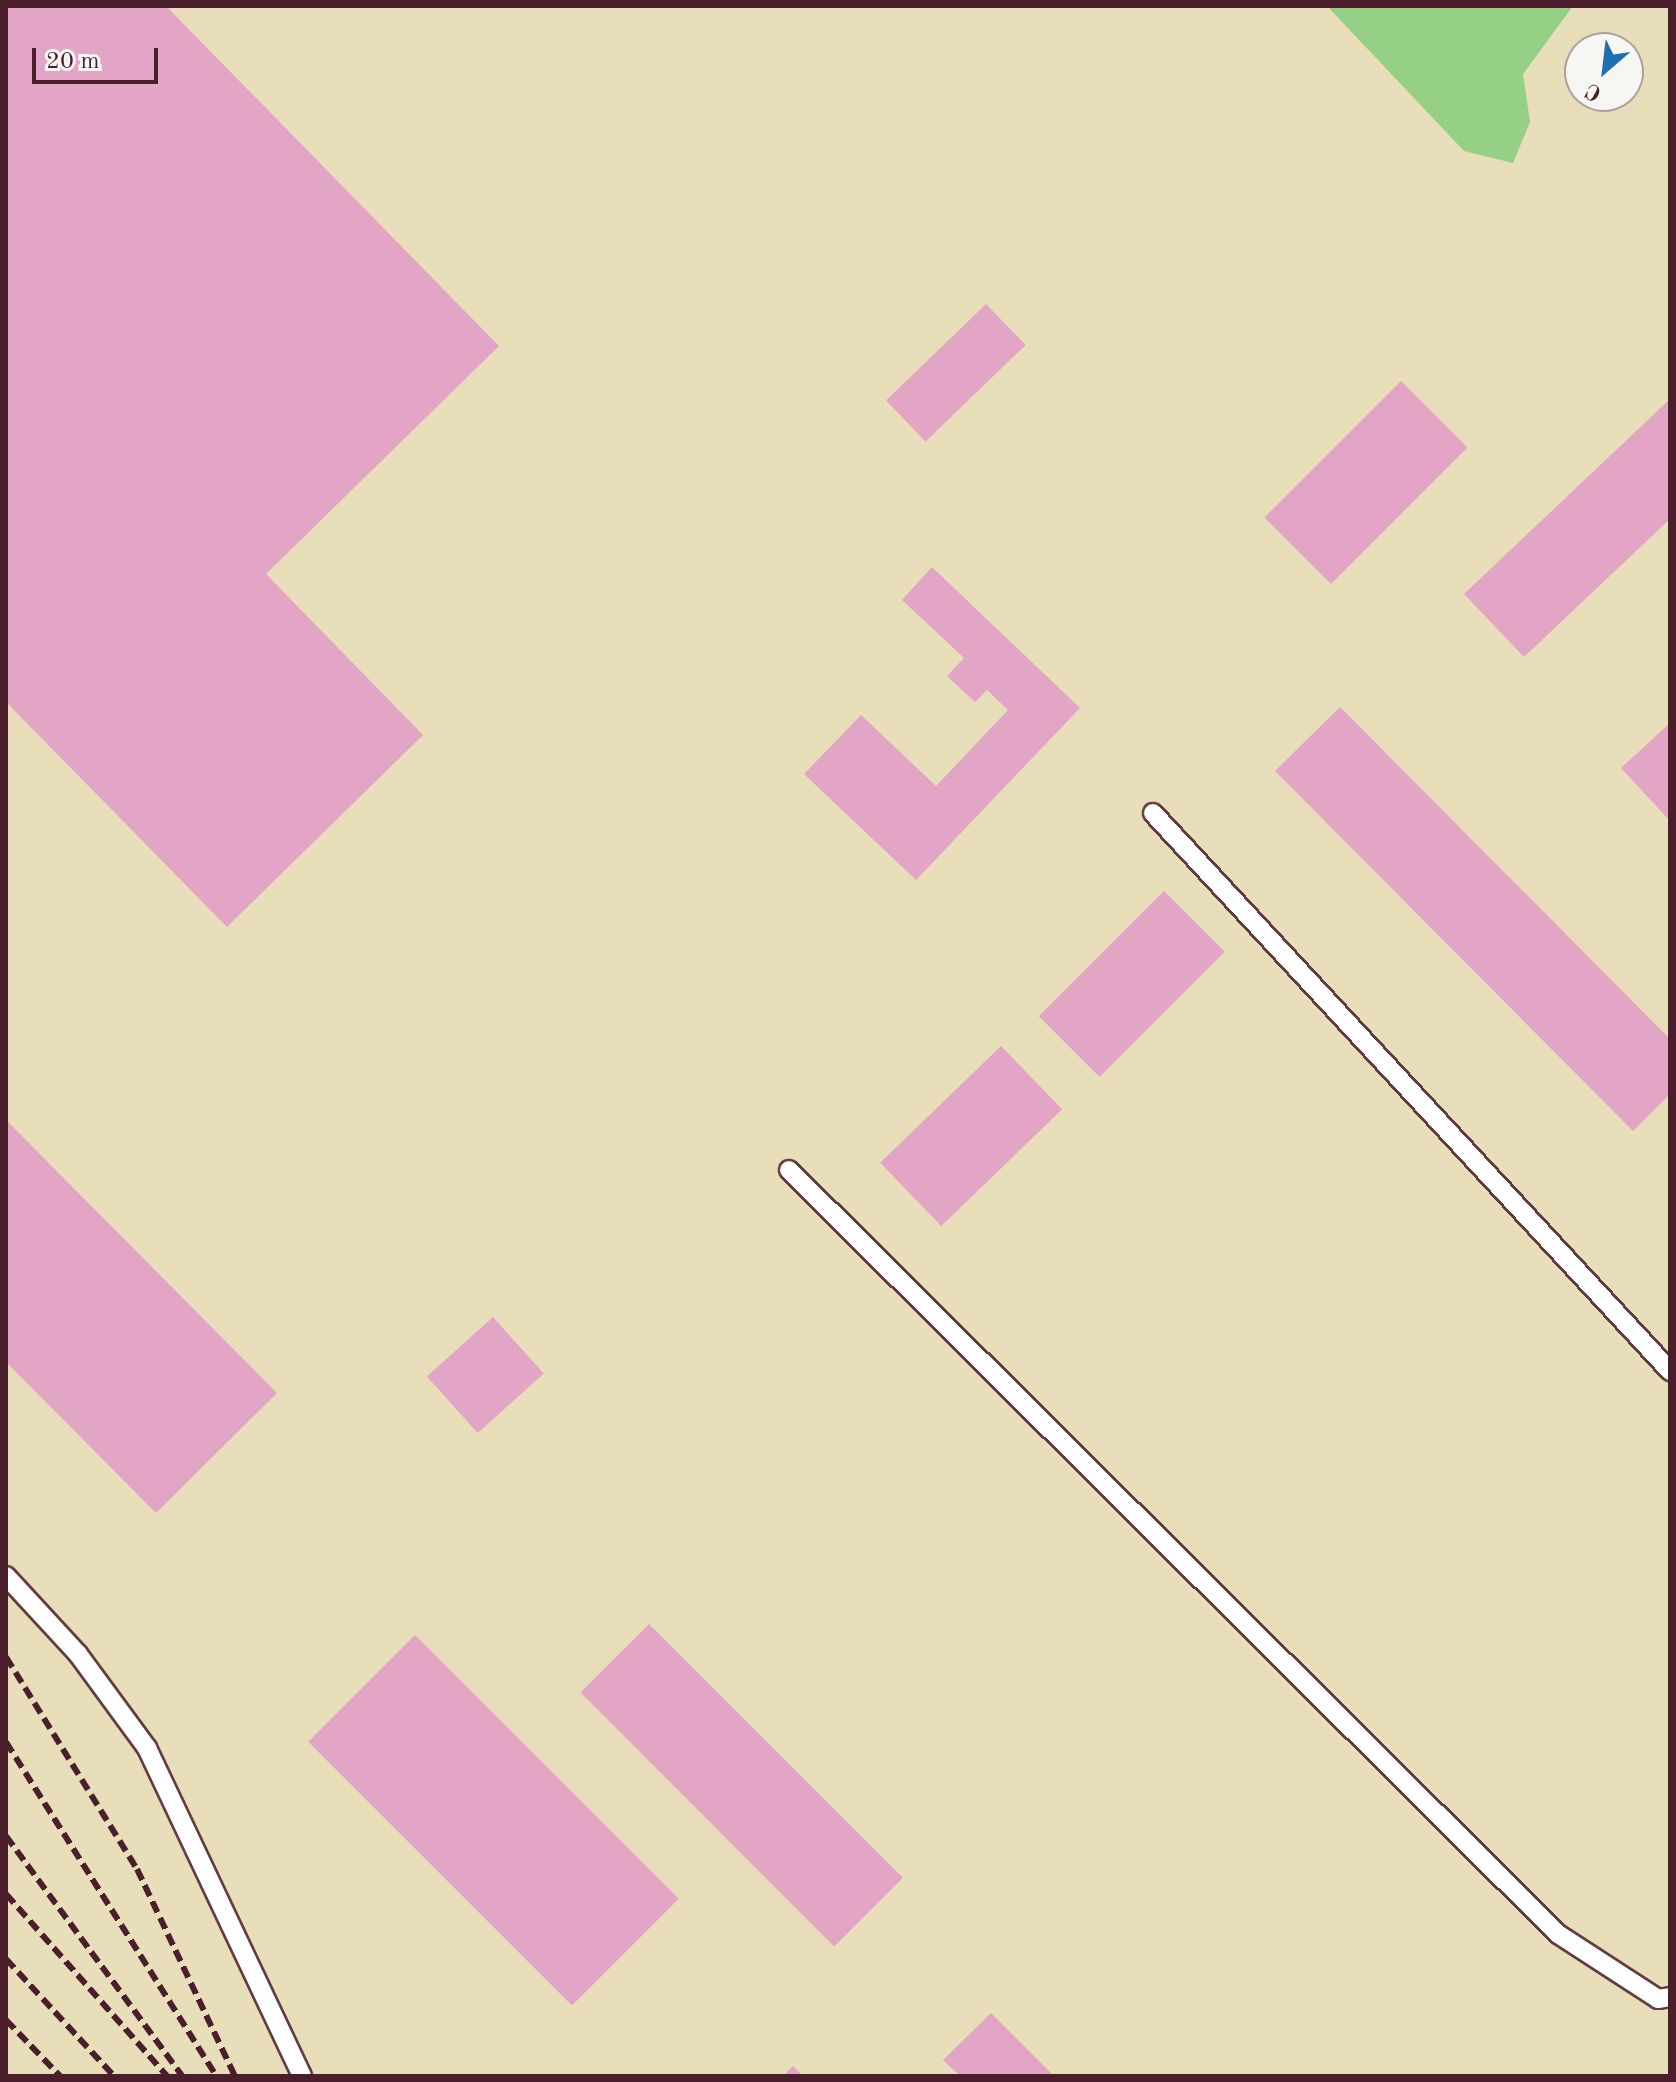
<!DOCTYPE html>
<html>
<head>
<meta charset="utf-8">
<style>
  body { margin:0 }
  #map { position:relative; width:1676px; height:2082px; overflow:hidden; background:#e9deba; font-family:"Old Standard TT",serif }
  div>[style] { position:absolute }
  .green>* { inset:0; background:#95d084 }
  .building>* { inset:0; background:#e2a5c5; transform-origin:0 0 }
  .roads { filter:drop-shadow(2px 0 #623c40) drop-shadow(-2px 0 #623c40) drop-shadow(0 2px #623c40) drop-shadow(0 -2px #623c40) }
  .lane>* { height:18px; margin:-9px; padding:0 9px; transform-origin:9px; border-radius:9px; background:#fff }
  .rail>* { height:6px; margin-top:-3px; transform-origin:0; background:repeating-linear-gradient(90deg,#4a1f2b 0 12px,transparent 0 18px) }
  span { translate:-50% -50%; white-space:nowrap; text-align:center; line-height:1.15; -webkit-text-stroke:6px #f6f6f2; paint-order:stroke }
  .frame { position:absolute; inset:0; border:8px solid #4a1f2b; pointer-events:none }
  .north { position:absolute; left:1564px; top:32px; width:80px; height:80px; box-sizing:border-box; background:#f6f6f2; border:2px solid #b1a0a2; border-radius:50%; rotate:208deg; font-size:22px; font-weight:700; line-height:32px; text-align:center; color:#4a1f2b }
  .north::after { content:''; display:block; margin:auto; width:28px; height:36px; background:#1f6fb2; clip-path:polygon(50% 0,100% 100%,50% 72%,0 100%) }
  .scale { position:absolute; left:32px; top:48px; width:126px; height:36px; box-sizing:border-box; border:4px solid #4a1f2b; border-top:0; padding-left:10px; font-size:24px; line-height:28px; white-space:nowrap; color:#4a1f2b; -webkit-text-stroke:6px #f6f6f2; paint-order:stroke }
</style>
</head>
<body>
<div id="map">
  <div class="green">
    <div style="clip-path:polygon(1327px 6px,1573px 6px,1523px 74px,1530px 122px,1513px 163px,1464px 151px)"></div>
  </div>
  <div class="building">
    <div style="clip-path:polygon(6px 6px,166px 6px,499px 346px,266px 574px,423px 735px,227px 927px,6px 702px)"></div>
    <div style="left:986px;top:304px;width:57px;height:139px;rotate:46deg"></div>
    <div style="left:1401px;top:381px;width:94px;height:193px;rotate:45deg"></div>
    <div style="clip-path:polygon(1670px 399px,1670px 519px,1524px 657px,1464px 594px)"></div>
    <div style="clip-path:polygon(932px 567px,1080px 708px,916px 880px,804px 774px,861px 715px,936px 786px,1008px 710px,987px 690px,975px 702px,947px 676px,964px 658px,902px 600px)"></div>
    <div style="clip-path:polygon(1340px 707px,1670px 1039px,1670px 1094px,1633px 1131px,1275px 771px)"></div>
    <div style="clip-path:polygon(1670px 723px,1670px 821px,1621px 768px)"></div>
    <div style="left:1164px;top:891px;width:86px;height:177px;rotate:45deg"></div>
    <div style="left:1001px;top:1046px;width:88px;height:168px;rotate:46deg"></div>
    <div style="clip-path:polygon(6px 1120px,277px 1393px,156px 1513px,6px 1362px)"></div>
    <div style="left:493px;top:1317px;width:76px;height:89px;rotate:48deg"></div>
    <div style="left:649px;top:1624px;width:359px;height:97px;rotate:45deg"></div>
    <div style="left:415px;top:1635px;width:373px;height:151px;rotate:45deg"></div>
    <div style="clip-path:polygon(991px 2013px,1054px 2076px,960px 2076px,943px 2060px)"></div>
    <div style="clip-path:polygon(793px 2066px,803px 2076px,783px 2076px)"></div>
  </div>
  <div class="roads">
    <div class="lane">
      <div style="left:1153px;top:813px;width:761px;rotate:47.18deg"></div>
      <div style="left:789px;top:1170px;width:1084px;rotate:44.81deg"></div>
      <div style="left:1558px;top:1934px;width:119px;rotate:33deg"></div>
      <div style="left:1658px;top:1999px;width:12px;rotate:-9deg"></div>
      <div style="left:6px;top:1576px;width:106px;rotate:47.3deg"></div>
      <div style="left:78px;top:1654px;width:117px;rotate:53.7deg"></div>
      <div style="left:147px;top:1748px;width:363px;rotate:64.7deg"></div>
    </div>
  </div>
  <div class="rail">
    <div style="left:6px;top:1657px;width:249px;rotate:58.3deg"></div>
    <div style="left:137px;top:1869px;width:229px;rotate:64.7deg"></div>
    <div style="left:6px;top:1742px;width:395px;rotate:57.8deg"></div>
    <div style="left:6px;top:1836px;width:298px;rotate:53.7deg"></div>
    <div style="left:6px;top:1894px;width:243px;rotate:48.5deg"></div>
    <div style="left:6px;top:1959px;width:159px;rotate:47.3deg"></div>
    <div style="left:6px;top:2020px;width:78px;rotate:46deg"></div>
  </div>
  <div class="frame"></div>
  <div class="north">С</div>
  <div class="scale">20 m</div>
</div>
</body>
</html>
